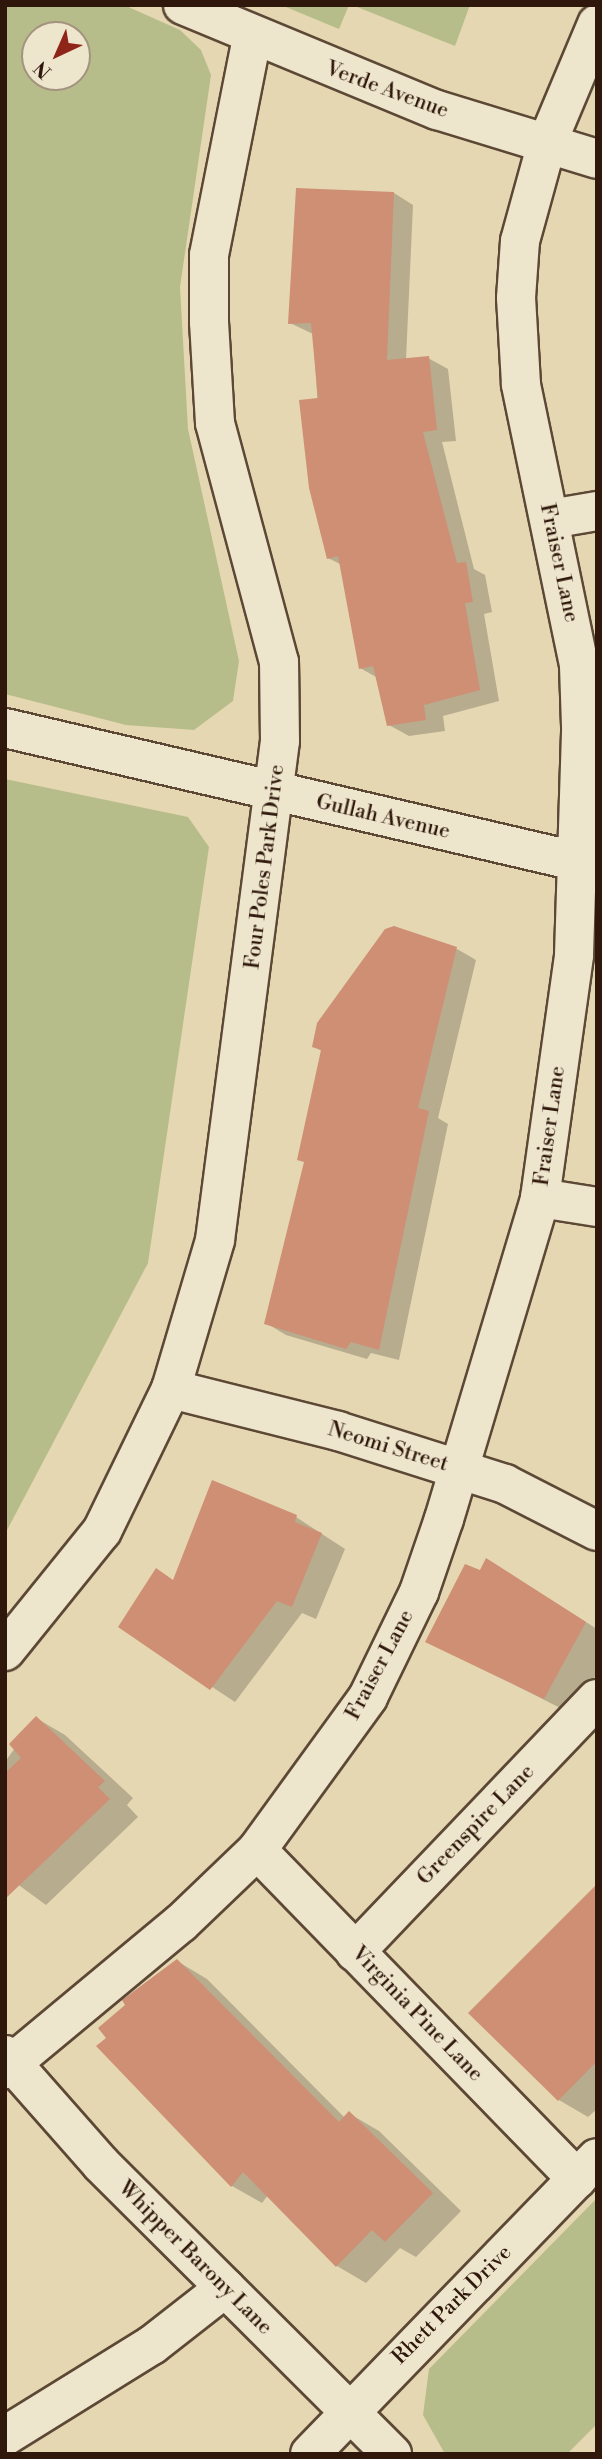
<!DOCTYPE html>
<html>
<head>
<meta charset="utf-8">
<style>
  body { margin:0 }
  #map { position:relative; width:602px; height:2459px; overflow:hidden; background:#e5d7b2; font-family:"Libre Bodoni",serif }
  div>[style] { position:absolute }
  .green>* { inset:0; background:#b7bd8a }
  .shadow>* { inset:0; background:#0003 }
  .building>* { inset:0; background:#ce8f75 }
  .roads { filter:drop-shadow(2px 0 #5c4835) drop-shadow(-2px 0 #5c4835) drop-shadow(0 2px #5c4835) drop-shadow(0 -2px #5c4835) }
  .minor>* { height:38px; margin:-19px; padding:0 19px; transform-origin:19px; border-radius:19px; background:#eee5cd }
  span { translate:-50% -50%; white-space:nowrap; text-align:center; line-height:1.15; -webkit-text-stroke:7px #eee5cd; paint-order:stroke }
  .street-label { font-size:21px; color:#2f180b }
  .frame { position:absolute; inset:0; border:7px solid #2f180b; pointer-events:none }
  .north { position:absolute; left:21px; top:21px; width:70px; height:70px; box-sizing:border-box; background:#eee5cd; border:2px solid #a2937f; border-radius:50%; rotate:224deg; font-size:19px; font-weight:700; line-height:28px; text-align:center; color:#2f180b }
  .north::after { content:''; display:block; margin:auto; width:24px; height:32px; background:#8f2418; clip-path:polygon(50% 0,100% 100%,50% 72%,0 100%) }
</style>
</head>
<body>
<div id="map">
  <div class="green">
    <div style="clip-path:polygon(evenodd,5px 5px,124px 5px,180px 30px,201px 50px,211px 75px,180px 287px,188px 429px,239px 661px,233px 701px,194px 730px,126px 725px,5px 694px,5px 5px,35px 35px,77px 35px,77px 77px,35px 77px,35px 35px)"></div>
    <div style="clip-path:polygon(281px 5px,349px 5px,339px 29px)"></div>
    <div style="clip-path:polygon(352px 5px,470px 5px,455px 46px)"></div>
    <div style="clip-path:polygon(5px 779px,188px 817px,209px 847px,148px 1263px,5px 1534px)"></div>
    <div style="clip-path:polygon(597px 2198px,597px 2424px,567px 2454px,445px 2454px,423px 2415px,429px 2369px)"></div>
  </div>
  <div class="shadow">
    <div style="clip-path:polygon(394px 193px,413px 205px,406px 360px,428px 358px,448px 369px,456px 441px,442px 442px,474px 569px,485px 575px,492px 612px,484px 614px,499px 701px,443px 716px,445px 731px,409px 736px,389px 725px,378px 678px,360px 668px,342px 565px,328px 558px,313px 334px,290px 323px)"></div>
    <div style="clip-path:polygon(457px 949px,476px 960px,438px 1118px,448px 1124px,399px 1360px,371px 1353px,367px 1359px,286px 1335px,266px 1323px,305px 1163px,323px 1052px,314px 1046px)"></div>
    <div style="clip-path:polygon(296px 1517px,345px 1549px,316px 1619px,302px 1613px,235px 1702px,121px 1627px,174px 1581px)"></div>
    <div style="clip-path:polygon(481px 1572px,516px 1578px,597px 1629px,597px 1673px,574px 1715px,428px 1641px)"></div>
    <div style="clip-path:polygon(36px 1718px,65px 1735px,133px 1798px,127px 1805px,138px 1817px,46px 1905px,5px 1875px,5px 1762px)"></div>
    <div style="clip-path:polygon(597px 1886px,597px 2109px,588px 2117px,559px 2100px)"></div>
    <div style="clip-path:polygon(177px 1961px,207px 1979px,345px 2118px,350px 2114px,379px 2131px,461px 2211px,416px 2257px,400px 2248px,366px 2283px,337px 2266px,268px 2195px,262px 2203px,232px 2186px,99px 2047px)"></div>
  </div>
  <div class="building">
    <div style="clip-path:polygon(296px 188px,394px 192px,387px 360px,429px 356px,437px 430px,423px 432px,457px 563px,466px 562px,473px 602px,465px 603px,480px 690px,424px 705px,426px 720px,387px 726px,373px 666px,359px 669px,338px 556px,327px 559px,309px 488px,299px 400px,318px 398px,311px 323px,288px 324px)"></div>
    <div style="clip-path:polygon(394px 926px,457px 947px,418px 1108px,429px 1111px,379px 1350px,351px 1342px,346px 1349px,264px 1324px,304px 1162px,297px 1160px,321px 1050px,312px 1047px,317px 1023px,385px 929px)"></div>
    <div style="clip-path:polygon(212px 1480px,297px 1515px,295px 1522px,322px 1533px,292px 1607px,277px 1601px,210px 1690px,118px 1627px,156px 1568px,173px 1580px)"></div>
    <div style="clip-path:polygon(486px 1558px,586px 1622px,544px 1699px,425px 1642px,465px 1564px,480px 1570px)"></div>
    <div style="clip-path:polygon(36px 1716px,105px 1781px,98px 1787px,110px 1799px,5px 1899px,5px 1773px,21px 1758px,9px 1744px)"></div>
    <div style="clip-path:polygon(597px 1884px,597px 2061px,558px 2101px,468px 2013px)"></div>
    <div style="clip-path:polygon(177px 1959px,339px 2122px,349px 2111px,433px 2193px,385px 2242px,372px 2230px,336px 2267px,243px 2172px,231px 2187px,96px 2046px,106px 2038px,98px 2028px,125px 2005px,122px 2000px)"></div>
  </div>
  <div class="roads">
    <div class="minor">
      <div style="left:183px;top:5px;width:275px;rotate:22.5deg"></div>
      <div style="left:437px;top:110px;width:167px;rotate:17deg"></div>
      <div style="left:550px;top:519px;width:48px;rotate:-9.7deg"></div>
      <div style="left:5px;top:728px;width:608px;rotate:13.12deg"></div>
      <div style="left:540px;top:1198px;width:58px;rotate:9deg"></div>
      <div style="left:171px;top:1389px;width:172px;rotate:14.1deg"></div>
      <div style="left:338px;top:1431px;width:175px;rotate:17.6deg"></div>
      <div style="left:505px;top:1484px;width:103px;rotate:27.1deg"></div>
      <div style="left:5px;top:1651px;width:154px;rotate:-51.1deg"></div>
      <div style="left:102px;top:1531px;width:158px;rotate:-64.1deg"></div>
      <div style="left:171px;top:1389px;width:155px;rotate:-73.5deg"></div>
      <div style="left:215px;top:1240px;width:503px;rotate:-82.58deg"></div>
      <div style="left:280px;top:741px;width:79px;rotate:-90.7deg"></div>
      <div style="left:279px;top:662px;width:247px;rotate:-105deg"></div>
      <div style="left:215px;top:423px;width:101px;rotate:-93.4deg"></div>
      <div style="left:209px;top:322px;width:67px;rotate:-90deg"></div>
      <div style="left:209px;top:255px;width:221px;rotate:-78.8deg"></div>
      <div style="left:257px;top:1850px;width:459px;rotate:45.8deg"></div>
      <div style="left:355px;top:1952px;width:350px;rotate:-46.3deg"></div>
      <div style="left:5px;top:2055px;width:145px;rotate:48.6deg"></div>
      <div style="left:101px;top:2164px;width:411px;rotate:44.9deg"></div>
      <div style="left:5px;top:2069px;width:229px;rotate:-39.7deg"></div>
      <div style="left:181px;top:1923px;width:105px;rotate:-43.8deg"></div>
      <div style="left:257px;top:1850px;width:189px;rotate:-54deg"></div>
      <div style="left:368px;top:1697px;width:117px;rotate:-64.1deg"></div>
      <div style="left:419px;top:1592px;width:77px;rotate:-71.1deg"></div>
      <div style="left:444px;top:1519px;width:335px;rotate:-73.3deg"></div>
      <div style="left:540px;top:1198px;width:245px;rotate:-82deg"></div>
      <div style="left:574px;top:955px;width:229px;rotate:-88.2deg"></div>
      <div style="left:581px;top:726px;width:61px;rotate:-91.9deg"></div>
      <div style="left:579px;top:665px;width:287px;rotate:-101.7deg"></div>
      <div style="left:521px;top:384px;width:86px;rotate:-93.3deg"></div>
      <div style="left:516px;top:298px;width:57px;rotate:-86deg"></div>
      <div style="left:520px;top:241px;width:102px;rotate:-74.6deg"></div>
      <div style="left:547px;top:143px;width:129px;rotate:-67.2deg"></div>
      <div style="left:5px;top:2436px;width:173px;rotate:-31.8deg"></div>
      <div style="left:152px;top:2345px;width:93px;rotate:-38deg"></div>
      <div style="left:310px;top:2454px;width:412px;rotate:-45.9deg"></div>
    </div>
  </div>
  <div class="street-label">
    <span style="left:387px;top:90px;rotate:20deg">Verde Avenue</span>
    <span style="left:559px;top:563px;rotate:78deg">Fraiser Lane</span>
    <span style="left:383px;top:817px;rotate:13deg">Gullah Avenue</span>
    <span style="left:265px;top:867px;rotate:-83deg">Four Poles Park Drive</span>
    <span style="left:550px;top:1126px;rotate:-82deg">Fraiser Lane</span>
    <span style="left:388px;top:1447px;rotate:17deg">Neomi Street</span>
    <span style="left:380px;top:1665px;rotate:-62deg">Fraiser Lane</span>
    <span style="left:476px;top:1825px;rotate:-46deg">Greenspire Lane</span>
    <span style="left:417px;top:2014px;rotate:46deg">Virginia Pine Lane</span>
    <span style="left:195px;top:2258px;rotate:45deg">Whipper Barony Lane</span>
    <span style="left:452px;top:2305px;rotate:-45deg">Rhett Park Drive</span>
  </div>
  <div class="frame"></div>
  <div class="north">N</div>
</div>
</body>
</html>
